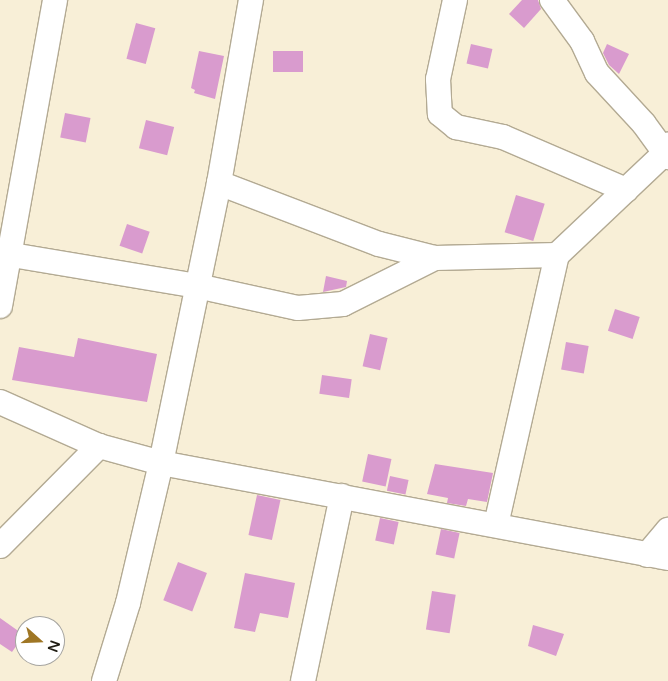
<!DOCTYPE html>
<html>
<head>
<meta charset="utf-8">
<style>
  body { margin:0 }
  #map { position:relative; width:668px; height:681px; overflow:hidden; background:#f8efd7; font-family:"Varela Round",sans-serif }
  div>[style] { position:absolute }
  .building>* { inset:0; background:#d99bce; transform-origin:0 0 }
  .roads { filter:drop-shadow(1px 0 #b3aa93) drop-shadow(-1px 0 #b3aa93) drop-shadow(0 1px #b3aa93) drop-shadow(0 -1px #b3aa93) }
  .minor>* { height:24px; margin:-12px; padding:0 12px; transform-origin:12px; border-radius:12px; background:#fff }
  span { translate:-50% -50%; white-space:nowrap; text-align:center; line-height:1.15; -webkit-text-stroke:4.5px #fff; paint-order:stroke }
  .north { position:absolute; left:15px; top:616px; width:50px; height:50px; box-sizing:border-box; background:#fff; border:1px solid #a6a5a1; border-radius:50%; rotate:110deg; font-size:14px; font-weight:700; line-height:20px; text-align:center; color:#201d14 }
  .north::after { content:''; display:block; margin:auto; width:18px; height:22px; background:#9f7624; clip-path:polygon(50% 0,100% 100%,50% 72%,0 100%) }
</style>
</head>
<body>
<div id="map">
  <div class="building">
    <div style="clip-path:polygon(522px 0,538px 0,541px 9px,524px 28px,509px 14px)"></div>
    <div style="left:136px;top:23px;width:20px;height:37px;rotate:15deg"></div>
    <div style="left:471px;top:44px;width:22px;height:20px;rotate:13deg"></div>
    <div style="clip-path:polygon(607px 44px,629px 54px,619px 74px,609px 65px,603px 53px)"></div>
    <div style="clip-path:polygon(199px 51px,224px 56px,215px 99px,194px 93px,195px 90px,191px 88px)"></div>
    <div style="left:273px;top:51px;width:30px;height:21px"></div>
    <div style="left:65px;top:113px;width:26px;height:25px;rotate:11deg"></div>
    <div style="left:146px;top:120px;width:29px;height:29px;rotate:14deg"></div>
    <div style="left:516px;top:195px;width:30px;height:39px;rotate:17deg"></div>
    <div style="left:127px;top:224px;width:24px;height:23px;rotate:19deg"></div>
    <div style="clip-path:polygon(326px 276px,347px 281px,346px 287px,323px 292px)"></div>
    <div style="left:615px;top:309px;width:26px;height:23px;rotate:18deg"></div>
    <div style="left:370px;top:334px;width:18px;height:33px;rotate:13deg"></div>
    <div style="clip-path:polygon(78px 338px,157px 354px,147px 402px,12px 380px,19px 347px,74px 357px)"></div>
    <div style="left:566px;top:342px;width:23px;height:28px;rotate:10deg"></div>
    <div style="left:322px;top:375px;width:30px;height:19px;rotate:8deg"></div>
    <div style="left:368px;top:454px;width:24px;height:28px;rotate:12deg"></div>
    <div style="clip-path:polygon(435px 464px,493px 473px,487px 502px,468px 499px,466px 506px,447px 503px,448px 498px,427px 494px)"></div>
    <div style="left:390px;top:476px;width:19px;height:15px;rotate:12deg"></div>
    <div style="left:257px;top:495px;width:24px;height:41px;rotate:12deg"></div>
    <div style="left:380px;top:518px;width:19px;height:23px;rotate:12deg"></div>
    <div style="left:441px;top:529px;width:19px;height:26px;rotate:12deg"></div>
    <div style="left:178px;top:562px;width:31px;height:41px;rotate:21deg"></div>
    <div style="clip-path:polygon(245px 573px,295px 583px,288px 618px,260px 613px,255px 632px,234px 628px)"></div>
    <div style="left:432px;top:591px;width:24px;height:39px;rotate:9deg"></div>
    <div style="clip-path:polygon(0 618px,24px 635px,12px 652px,0 644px)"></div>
    <div style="clip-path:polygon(533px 625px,564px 634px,556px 656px,528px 646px)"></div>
  </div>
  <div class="roads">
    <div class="minor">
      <div style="left:455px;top:0;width:81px;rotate:102.1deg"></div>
      <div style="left:438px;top:79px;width:35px;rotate:87deg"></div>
      <div style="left:440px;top:114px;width:21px;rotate:39deg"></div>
      <div style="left:456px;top:127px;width:48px;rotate:12deg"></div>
      <div style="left:503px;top:137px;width:134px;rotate:23.3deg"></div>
      <div style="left:552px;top:0;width:51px;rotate:53.8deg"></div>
      <div style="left:582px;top:41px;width:35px;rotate:65deg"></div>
      <div style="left:597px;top:73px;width:69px;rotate:47.3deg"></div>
      <div style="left:644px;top:124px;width:41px;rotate:54deg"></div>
      <div style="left:219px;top:183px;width:171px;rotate:20.9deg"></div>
      <div style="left:379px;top:244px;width:58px;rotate:14deg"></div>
      <div style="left:435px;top:258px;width:122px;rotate:-1.4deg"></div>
      <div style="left:0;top:253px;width:200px;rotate:9.5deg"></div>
      <div style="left:197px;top:286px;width:103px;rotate:12.3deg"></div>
      <div style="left:298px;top:308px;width:45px;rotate:-5.1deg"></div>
      <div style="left:343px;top:304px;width:103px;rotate:-26.6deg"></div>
      <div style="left:0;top:306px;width:311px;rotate:-79.8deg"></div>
      <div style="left:0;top:402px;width:108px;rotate:24deg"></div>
      <div style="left:99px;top:446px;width:64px;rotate:15.3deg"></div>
      <div style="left:161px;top:463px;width:516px;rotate:10.61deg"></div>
      <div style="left:496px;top:525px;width:277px;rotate:-77.3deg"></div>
      <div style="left:557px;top:255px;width:149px;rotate:-43.4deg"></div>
      <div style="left:665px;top:153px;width:9px;rotate:-69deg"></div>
      <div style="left:0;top:546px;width:141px;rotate:-45.3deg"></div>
      <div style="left:647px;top:555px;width:33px;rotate:-50deg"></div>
      <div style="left:104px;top:681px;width:82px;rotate:-72.9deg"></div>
      <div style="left:128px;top:603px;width:144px;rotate:-76.7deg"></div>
      <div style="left:161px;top:463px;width:286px;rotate:-78.3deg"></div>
      <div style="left:219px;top:183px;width:186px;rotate:-80.1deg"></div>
      <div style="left:303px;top:681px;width:189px;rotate:-78.1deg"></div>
    </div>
  </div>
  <div class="north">N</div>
</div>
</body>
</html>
